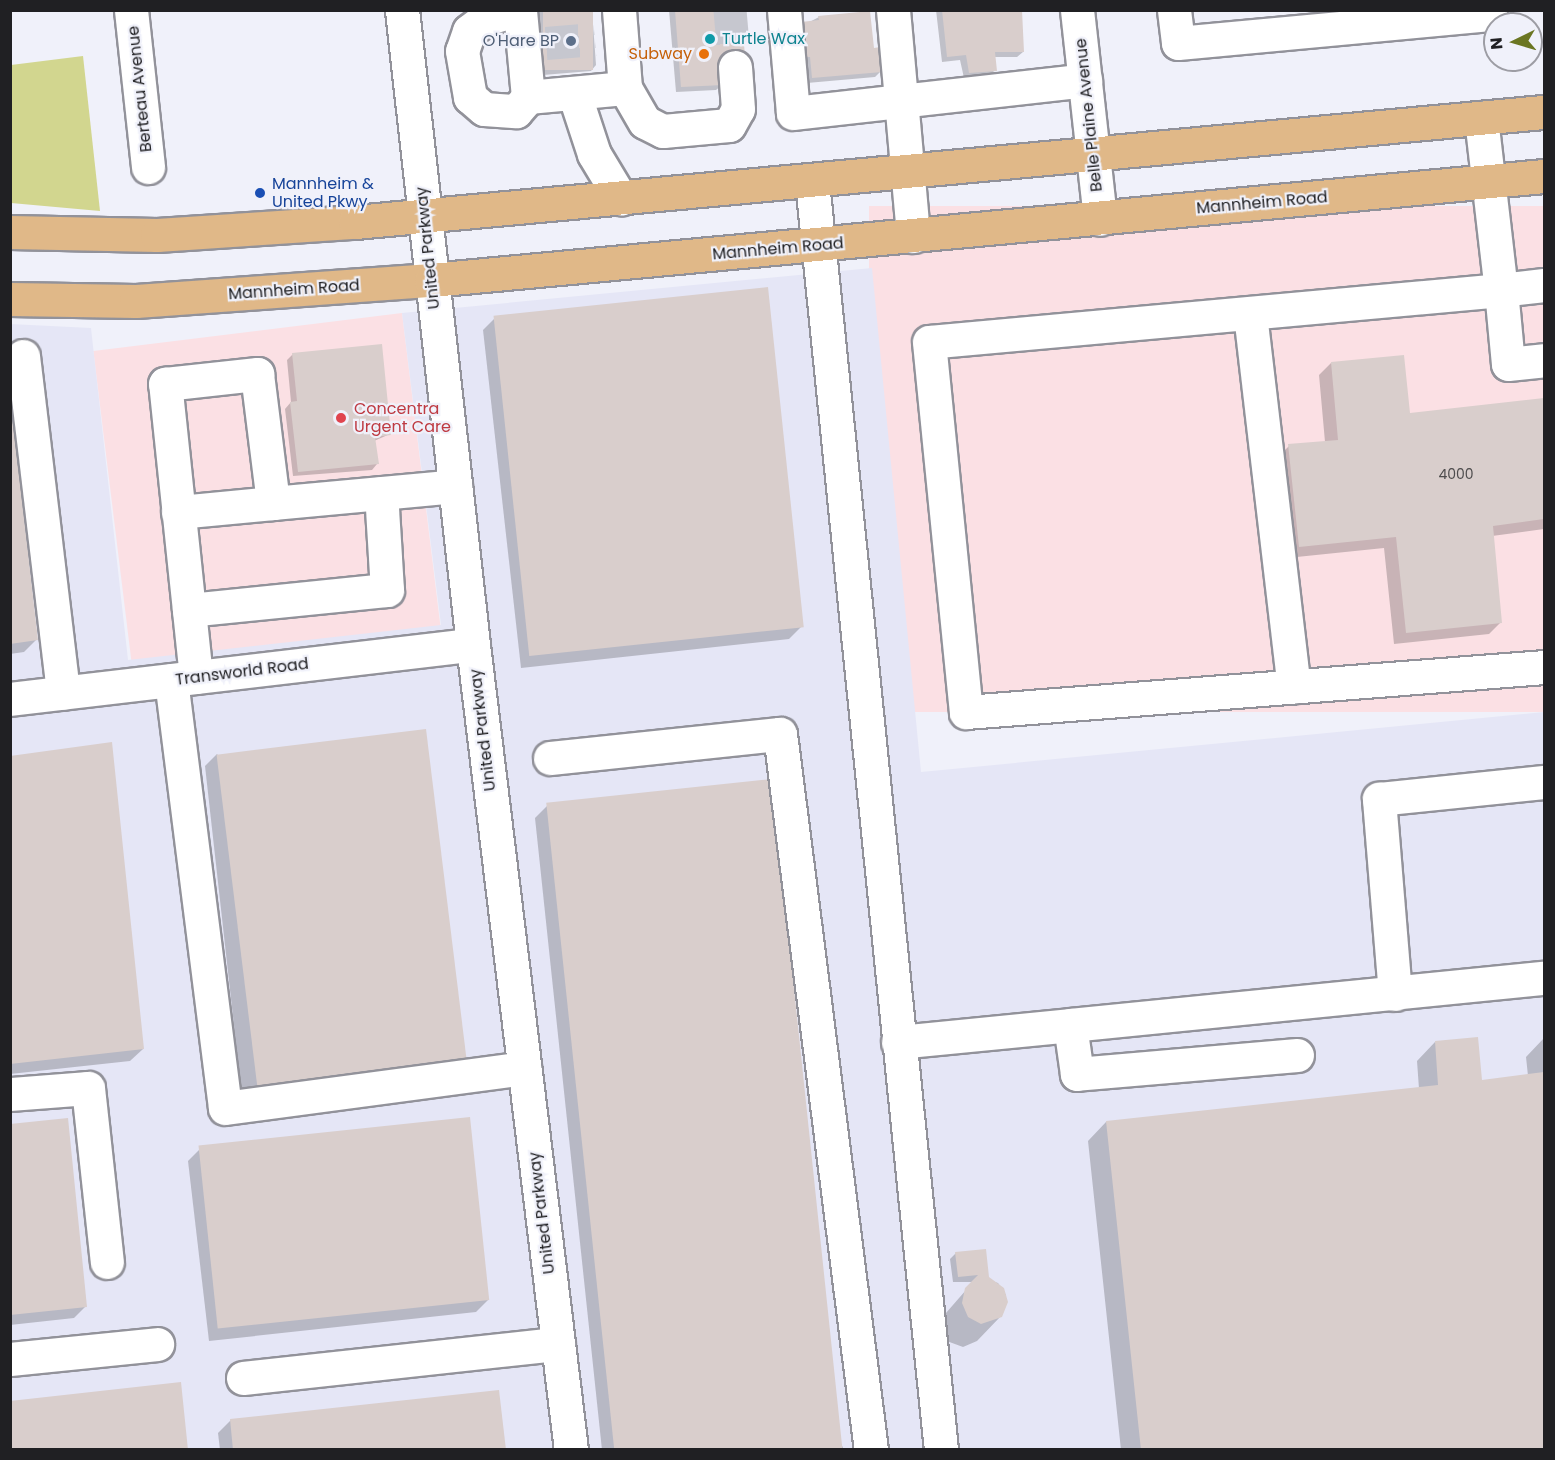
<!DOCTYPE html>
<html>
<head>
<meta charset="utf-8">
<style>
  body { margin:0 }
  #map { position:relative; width:1555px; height:1460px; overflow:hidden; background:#f0f1fa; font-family:Poppins,sans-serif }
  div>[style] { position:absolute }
  .commercial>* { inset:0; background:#fbe0e4; transform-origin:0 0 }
  .built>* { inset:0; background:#e5e6f6 }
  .green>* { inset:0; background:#d2d68f }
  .shadow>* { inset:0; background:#0003 }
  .building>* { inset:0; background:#d9cecc; transform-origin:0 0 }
  .minor-tunnel>* { height:33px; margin-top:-16.5px; transform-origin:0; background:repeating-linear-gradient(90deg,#c6c7cf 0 33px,transparent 0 49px) }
  .roads { filter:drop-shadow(2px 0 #92929a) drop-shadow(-2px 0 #92929a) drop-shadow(0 2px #92929a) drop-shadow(0 -2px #92929a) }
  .minor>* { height:33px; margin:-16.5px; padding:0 16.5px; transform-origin:16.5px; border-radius:16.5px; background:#fff }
  .major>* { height:33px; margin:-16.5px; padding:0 16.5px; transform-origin:16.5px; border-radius:16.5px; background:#e0b888 }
  .dots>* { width:16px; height:16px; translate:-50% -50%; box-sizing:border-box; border:3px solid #f0f1fa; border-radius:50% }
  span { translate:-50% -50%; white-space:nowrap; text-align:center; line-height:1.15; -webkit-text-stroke:4.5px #f0f1fa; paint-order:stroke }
  .number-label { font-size:14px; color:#4e4c4d }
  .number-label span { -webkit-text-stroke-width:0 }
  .culture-label { font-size:16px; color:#0d838f }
  .left { translate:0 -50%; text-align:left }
  .service-label { font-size:16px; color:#4e5e75 }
  .right { translate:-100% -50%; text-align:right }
  .food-label { font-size:16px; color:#c56008 }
  .street-label { font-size:16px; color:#202023 }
  .transit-label { font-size:16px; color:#164399 }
  .health-label { font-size:16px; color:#be3a42 }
  .frame { position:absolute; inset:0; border:12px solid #202023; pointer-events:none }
  .north { position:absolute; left:1483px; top:12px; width:60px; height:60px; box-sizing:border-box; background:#f0f1fa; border:2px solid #9d9da4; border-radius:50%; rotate:265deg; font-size:16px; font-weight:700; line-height:24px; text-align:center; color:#202023 }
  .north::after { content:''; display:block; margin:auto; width:21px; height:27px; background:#6b7622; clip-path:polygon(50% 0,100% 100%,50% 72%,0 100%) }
</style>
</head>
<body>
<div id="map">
  <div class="commercial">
    <div style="left:1544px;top:206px;width:506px;height:675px;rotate:90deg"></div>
    <div style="left:402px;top:313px;width:315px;height:311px;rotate:83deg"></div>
  </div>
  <div class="built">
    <div style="clip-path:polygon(872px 268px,921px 772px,1544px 712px,1544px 1449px,11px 1449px,10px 324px,91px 328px,128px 660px,441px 625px,402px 313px)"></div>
  </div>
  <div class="green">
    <div style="clip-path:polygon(83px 56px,100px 211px,11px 203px,11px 65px)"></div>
  </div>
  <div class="shadow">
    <div style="clip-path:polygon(538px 10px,592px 10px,596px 65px,591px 71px,543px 75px)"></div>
    <div style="clip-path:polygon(669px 10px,740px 10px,722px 85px,716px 90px,676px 92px)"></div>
    <div style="clip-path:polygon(936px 10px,1020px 10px,1023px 52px,1017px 57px,994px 57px,995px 70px,989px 76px,964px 78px,960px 60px,942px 62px)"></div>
    <div style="clip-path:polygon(819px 17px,872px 50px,880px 72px,875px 77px,807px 83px,805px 62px,800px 62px,796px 29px)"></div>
    <div style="clip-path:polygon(495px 318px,801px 627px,789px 639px,521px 668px,483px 330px)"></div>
    <div style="clip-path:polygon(293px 354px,390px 434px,374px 441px,377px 464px,372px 470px,293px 476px,285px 409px,291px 402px,287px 360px)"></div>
    <div style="clip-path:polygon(1331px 363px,1409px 415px,1544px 400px,1544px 529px,1492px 536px,1501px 622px,1489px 634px,1394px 644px,1384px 548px,1287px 558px,1277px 458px,1289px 446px,1325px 442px,1319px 375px)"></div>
    <div style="clip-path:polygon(10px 394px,36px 640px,24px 652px,10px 654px)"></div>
    <div style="clip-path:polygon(217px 754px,463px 1071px,243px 1106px,205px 766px)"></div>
    <div style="clip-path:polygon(10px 757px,143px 1049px,130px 1061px,10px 1074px)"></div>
    <div style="clip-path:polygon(547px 806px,844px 1450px,602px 1450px,535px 818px)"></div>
    <div style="clip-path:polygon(1544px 1038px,1544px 1450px,1121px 1450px,1088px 1141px,1106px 1122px,1419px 1089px,1417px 1061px,1435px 1042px,1481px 1082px,1528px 1076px,1526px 1057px)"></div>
    <div style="clip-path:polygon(10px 1126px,86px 1306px,74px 1318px,10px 1325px)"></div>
    <div style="clip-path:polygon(200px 1149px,488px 1300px,476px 1312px,209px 1341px,188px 1161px)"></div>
    <div style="clip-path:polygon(956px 1253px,985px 1279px,998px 1283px,1006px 1295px,1001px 1316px,977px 1341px,963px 1347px,944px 1340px,939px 1321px,973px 1282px,953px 1282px,950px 1259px)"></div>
    <div style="clip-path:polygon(231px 1420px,505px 1450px,220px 1450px,218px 1433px)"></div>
  </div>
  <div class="building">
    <div style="left:543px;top:10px;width:50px;height:60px"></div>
    <div style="clip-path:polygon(675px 10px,741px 10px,746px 67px,723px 85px,681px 87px)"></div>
    <div style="clip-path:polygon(942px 10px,1022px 10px,1024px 52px,995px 52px,997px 71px,969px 73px,966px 55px,947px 57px)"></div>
    <div style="clip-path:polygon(870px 11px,874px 48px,880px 47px,882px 72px,812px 78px,810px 57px,805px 57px,801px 22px,819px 20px,818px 16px)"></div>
    <div style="left:768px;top:287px;width:342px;height:276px;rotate:84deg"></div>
    <div style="clip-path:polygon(382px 344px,391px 435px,375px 437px,379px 464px,298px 472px,290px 402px,297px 401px,292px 353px)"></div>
    <div style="clip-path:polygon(1404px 355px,1410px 413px,1544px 398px,1544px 519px,1493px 526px,1502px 623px,1406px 633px,1396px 537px,1299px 547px,1288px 444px,1338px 440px,1331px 362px)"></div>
    <div style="clip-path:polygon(10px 394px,38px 640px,10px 644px)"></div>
    <div style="left:426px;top:729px;width:344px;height:211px;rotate:83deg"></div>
    <div style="clip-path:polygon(112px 742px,144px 1049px,10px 1064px,10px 756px)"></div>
    <div style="left:772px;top:779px;width:675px;height:227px;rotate:84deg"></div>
    <div style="clip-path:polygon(1478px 1037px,1482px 1080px,1544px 1072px,1544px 1450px,1141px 1450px,1106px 1121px,1438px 1085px,1435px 1041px)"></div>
    <div style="left:470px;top:1117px;width:184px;height:273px;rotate:84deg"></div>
    <div style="clip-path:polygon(68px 1118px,87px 1307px,10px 1315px,10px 1124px)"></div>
    <div style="clip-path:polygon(986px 1249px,989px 1277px,1004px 1288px,1008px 1302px,1002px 1317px,981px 1324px,968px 1317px,962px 1303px,965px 1288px,978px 1275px,958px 1277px,955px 1252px)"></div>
    <div style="clip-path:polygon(181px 1382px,188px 1450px,10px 1450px,10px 1401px)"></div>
    <div style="clip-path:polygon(499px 1390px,506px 1450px,233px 1450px,230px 1419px)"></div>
  </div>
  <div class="minor-tunnel">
    <div style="left:730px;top:10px;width:57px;rotate:85deg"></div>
    <div style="left:546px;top:43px;width:49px;rotate:-4.7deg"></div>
  </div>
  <div class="roads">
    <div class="minor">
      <div style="left:131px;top:10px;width:158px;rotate:83.8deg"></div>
      <div style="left:402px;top:10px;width:639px;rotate:83.62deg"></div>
      <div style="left:473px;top:645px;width:811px;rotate:83.06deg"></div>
      <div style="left:515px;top:10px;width:31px;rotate:163deg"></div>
      <div style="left:485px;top:19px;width:20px;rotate:143deg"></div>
      <div style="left:469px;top:31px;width:21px;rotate:109deg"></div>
      <div style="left:462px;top:51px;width:47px;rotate:80.1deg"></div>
      <div style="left:470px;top:97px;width:18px;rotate:41deg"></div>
      <div style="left:484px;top:109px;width:32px;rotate:4deg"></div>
      <div style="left:516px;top:111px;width:18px;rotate:-49deg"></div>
      <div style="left:528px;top:97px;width:87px;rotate:-95.3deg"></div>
      <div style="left:784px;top:10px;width:103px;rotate:85deg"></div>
      <div style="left:793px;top:113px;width:294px;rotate:-6.4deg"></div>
      <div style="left:893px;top:10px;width:227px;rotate:84.9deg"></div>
      <div style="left:1077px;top:10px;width:210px;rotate:83.7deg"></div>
      <div style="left:1174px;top:10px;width:33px;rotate:83deg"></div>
      <div style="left:1178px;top:43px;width:313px;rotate:-5.3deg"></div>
      <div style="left:1490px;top:14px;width:4px;rotate:-104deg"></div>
      <div style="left:625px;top:88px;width:39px;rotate:60deg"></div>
      <div style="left:645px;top:122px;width:20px;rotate:27deg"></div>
      <div style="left:663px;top:131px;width:66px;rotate:-5.2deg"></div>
      <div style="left:729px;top:125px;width:18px;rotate:-61deg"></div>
      <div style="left:738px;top:109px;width:42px;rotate:-94.1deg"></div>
      <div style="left:574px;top:93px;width:64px;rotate:71.8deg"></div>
      <div style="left:594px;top:154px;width:52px;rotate:59deg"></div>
      <div style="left:528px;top:97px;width:97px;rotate:-5.3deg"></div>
      <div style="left:625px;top:88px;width:78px;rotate:-94.4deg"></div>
      <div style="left:1481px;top:118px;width:173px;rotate:83.4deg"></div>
      <div style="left:1501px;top:290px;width:574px;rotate:174.81deg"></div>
      <div style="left:929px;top:342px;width:372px;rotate:84.3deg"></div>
      <div style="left:966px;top:712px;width:580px;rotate:-4.45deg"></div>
      <div style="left:812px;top:182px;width:1275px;rotate:84.19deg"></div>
      <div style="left:1544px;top:285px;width:43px;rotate:173.4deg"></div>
      <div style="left:1501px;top:290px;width:74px;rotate:84.6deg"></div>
      <div style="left:1508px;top:364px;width:36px;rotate:-6deg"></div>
      <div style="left:1250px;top:314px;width:375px;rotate:83.3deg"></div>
      <div style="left:23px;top:356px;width:339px;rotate:83.2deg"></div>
      <div style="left:178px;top:512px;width:95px;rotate:-5.4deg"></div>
      <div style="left:189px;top:610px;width:199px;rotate:-5.8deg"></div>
      <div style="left:387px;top:590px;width:97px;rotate:-93.5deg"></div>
      <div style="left:196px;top:677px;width:295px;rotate:-96deg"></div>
      <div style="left:165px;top:384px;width:93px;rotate:-6.2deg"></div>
      <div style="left:257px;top:374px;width:130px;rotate:82.9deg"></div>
      <div style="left:273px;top:503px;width:183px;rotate:-5.3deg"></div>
      <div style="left:171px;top:680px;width:431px;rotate:82.8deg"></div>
      <div style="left:225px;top:1108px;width:302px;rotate:-7.6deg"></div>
      <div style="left:10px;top:699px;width:466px;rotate:-6.7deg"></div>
      <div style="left:550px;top:758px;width:231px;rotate:-6deg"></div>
      <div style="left:780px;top:734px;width:722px;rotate:82.76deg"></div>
      <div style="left:1395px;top:994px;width:196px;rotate:-94.7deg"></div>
      <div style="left:1379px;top:799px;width:166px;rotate:-5.9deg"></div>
      <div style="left:898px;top:1042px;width:173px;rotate:-5.6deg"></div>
      <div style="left:1297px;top:1055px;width:221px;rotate:175.1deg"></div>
      <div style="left:1077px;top:1074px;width:49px;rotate:-98.1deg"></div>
      <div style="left:1070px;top:1025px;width:476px;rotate:-5.7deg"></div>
      <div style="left:10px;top:1094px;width:78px;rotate:-4.4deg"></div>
      <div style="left:88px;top:1088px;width:175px;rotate:83.8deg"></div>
      <div style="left:10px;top:1359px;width:148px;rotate:-5.8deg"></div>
      <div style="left:243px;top:1378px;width:317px;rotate:-6.2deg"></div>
    </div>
    <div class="major">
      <div style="left:10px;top:232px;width:147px;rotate:1.2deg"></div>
      <div style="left:157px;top:235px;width:198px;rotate:-3.8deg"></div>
      <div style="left:355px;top:222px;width:1194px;rotate:-5.29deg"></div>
      <div style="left:10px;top:299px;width:126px;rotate:0.9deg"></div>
      <div style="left:136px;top:301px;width:296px;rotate:-4.1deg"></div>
      <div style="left:431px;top:280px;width:1118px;rotate:-5.34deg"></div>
    </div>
  </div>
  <div class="dots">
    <div style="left:710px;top:39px;background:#0f9aa8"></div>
    <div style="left:571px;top:41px;background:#5c6f8a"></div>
    <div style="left:704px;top:54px;background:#e8710a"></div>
    <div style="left:260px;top:193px;background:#1a4fb4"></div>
    <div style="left:341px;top:418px;background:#e0444e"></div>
  </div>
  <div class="number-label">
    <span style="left:1456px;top:474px">4000</span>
  </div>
  <div class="culture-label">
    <span class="left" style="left:722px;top:39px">Turtle Wax</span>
  </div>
  <div class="service-label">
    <span class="right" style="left:559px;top:41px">O'Hare BP</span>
  </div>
  <div class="food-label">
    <span class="right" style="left:692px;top:54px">Subway</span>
  </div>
  <div class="street-label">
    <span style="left:140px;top:89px;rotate:-96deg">Berteau Avenue</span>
    <span style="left:1089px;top:115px;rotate:-96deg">Belle Plaine Avenue</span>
    <span style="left:1262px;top:203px;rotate:-5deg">Mannheim Road</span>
    <span style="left:428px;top:248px;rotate:-96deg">United Parkway</span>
    <span style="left:778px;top:249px;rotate:-5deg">Mannheim Road</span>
    <span style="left:294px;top:290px;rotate:-4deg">Mannheim Road</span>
    <span style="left:242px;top:672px;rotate:-7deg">Transworld Road</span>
    <span style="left:483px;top:730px;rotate:-97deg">United Parkway</span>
    <span style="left:542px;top:1213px;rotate:-97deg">United Parkway</span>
  </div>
  <div class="transit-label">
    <span class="left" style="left:272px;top:193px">Mannheim &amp;<br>United Pkwy</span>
  </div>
  <div class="health-label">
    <span class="left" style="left:354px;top:418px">Concentra<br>Urgent Care</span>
  </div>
  <div class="frame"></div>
  <div class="north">N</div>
</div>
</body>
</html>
